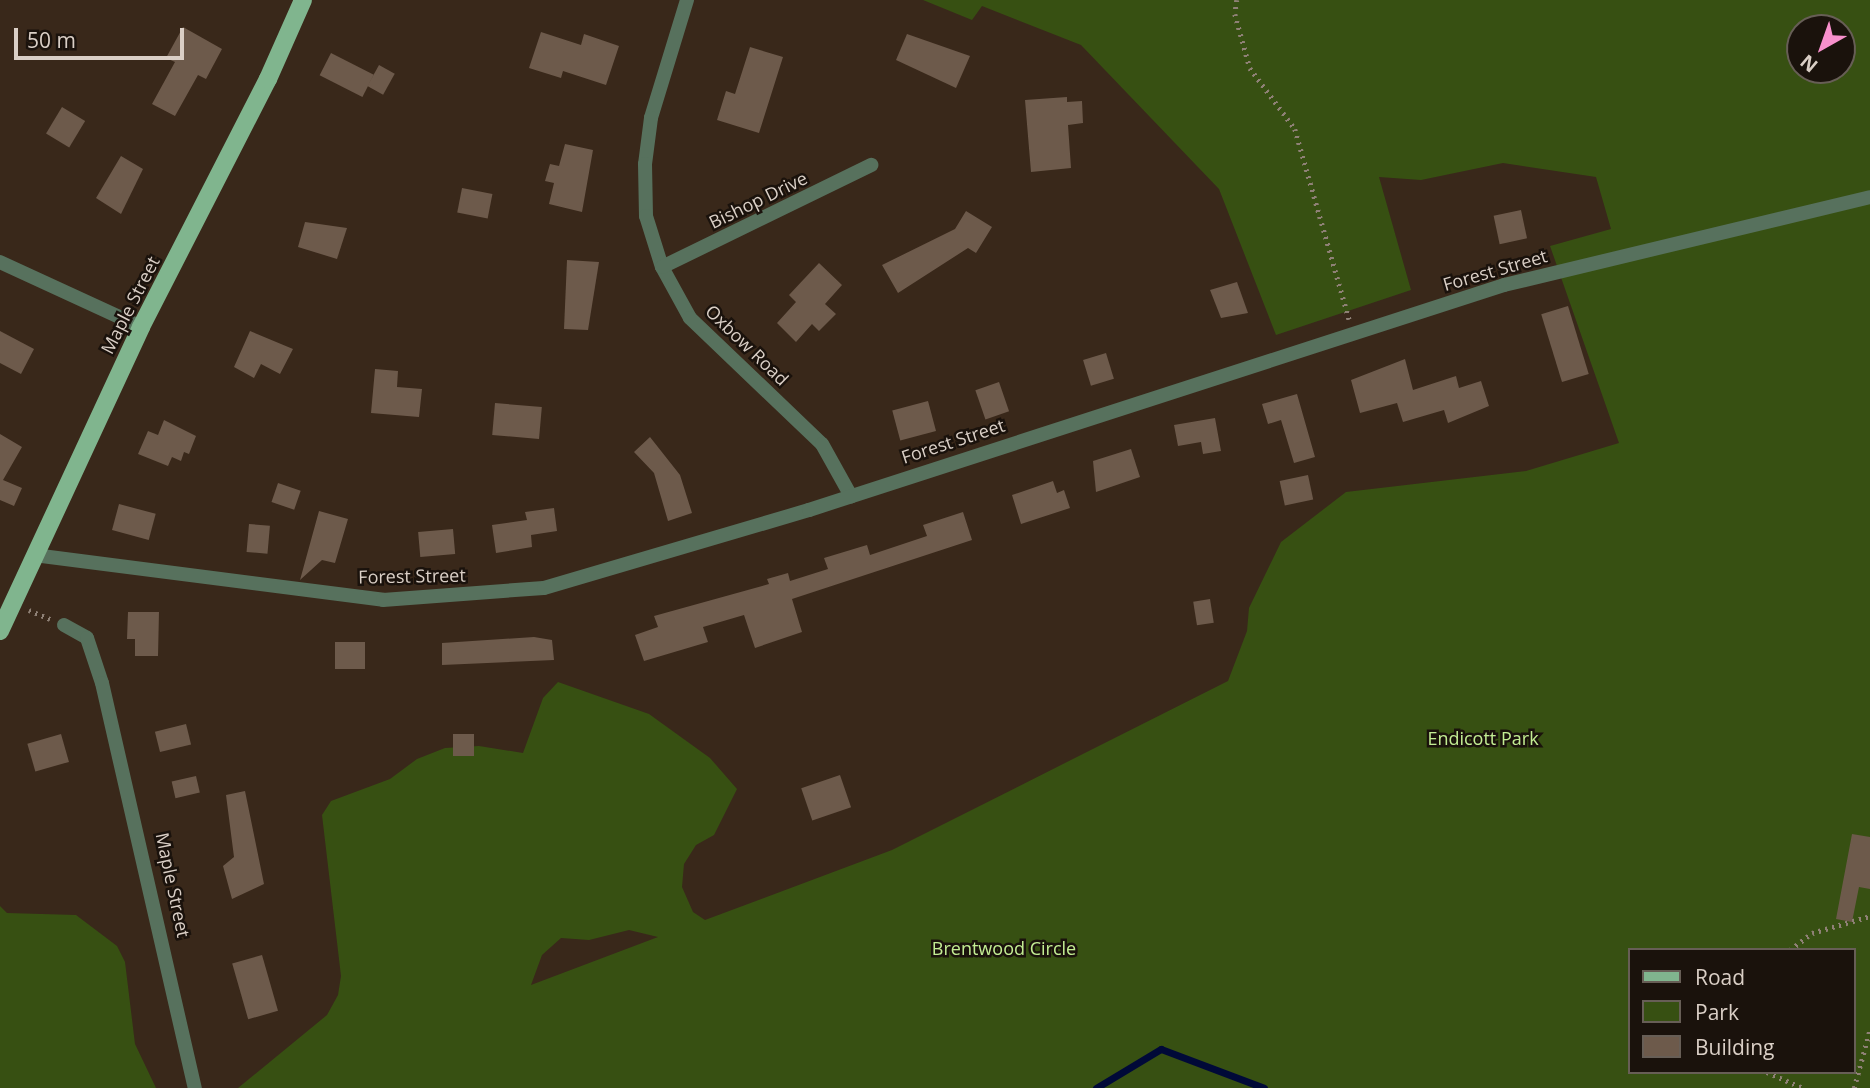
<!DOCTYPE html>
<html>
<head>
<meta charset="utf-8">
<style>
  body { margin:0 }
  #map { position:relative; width:1870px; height:1088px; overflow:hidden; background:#39281a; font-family:"Open Sans",sans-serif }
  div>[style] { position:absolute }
  .green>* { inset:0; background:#375012 }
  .stream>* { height:7px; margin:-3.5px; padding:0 3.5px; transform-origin:3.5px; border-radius:3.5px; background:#000938 }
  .building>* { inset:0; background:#6d5a4b; transform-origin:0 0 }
  .path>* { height:4.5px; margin-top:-2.25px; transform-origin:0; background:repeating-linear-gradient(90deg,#8f8176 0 2px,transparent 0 7px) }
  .minor>* { height:14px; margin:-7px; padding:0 7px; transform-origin:7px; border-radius:7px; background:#57715d }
  .tertiary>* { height:14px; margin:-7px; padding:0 7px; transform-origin:7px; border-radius:7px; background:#57715d }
  .primary>* { height:18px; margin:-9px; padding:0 9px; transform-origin:9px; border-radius:9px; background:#80b58e }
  span { translate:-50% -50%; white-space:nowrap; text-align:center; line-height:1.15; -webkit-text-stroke:5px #1a120c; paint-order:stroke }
  .street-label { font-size:18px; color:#dacfc6 }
  .park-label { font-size:18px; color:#c3ed93 }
  .legend { position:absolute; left:1628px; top:948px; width:228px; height:126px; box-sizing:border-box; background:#1a120c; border:2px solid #675e56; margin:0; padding:9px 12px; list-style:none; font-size:21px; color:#dacfc6 }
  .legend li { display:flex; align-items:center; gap:14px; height:35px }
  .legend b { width:35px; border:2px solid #675e56 }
  .north { position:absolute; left:1786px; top:14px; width:70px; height:70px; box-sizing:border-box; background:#1a120c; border:2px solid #675e56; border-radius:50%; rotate:220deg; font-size:19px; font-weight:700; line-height:28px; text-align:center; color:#dacfc6 }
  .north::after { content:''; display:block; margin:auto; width:24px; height:32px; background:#f890cc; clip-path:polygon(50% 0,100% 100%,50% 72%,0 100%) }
  .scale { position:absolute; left:14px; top:28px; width:170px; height:32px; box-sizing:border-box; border:4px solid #dacfc6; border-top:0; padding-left:9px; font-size:21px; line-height:24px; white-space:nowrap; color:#dacfc6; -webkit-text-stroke:5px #1a120c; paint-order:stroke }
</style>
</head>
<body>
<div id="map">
  <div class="green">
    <div style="clip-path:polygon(evenodd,923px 0,1870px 0,1870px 1088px,238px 1088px,327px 1015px,338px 995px,341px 976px,322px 815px,331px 801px,390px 779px,417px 759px,445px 748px,479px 746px,523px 753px,543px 698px,558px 682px,649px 714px,710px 758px,737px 789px,714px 835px,696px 845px,684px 864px,682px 887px,693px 912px,705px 920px,892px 850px,1228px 681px,1247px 631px,1249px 608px,1281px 542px,1346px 492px,1526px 471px,1619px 443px,1550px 246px,1611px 229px,1596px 177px,1503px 163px,1421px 180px,1379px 177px,1411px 290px,1276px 335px,1219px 189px,1081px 45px,982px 6px,972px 20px,923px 0,1800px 28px,1842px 28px,1842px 70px,1800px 70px,1800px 28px,923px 0,629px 930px,658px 937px,531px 985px,542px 955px,561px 938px,589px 940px,629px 930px,923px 0,1630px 950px,1854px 950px,1854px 1072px,1630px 1072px,1630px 950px)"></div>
    <div style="clip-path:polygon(0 906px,7px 913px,76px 915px,117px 946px,125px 962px,135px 1044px,156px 1088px,0 1088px)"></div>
  </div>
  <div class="stream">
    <div style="left:1096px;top:1088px;width:76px;rotate:-31deg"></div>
    <div style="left:1161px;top:1049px;width:110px;rotate:20.7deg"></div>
  </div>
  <div class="building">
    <div style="clip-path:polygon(183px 27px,222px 49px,206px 79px,198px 75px,175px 116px,152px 104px,175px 62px,166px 58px)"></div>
    <div style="clip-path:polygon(541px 32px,581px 45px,584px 34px,619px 46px,606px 85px,563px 71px,561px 78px,529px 68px)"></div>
    <div style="clip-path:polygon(907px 34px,970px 56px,956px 88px,896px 60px)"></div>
    <div style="clip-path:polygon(750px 47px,783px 57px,759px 133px,717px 120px,726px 91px,735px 94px)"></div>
    <div style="left:331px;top:53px;width:48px;height:25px;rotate:27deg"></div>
    <div style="left:379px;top:65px;width:18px;height:24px;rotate:29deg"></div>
    <div style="clip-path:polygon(1067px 97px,1067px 102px,1082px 101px,1083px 123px,1068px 125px,1071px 168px,1031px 172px,1025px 100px)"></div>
    <div style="left:62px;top:107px;width:27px;height:31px;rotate:31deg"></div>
    <div style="clip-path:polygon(565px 144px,593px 150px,582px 212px,549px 204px,554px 183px,545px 181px,550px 164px,559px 166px)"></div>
    <div style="clip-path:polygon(121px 156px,143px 169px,121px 214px,96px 198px)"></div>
    <div style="left:462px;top:188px;width:31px;height:25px;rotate:11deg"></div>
    <div style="left:1521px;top:210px;width:29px;height:28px;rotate:78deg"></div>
    <div style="clip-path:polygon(966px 211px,992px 227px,976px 253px,968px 248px,898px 293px,882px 265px,955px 229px)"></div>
    <div style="clip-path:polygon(305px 222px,347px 228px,337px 259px,298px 247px)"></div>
    <div style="clip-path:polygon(567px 260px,599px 262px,588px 330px,564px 329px)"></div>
    <div style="clip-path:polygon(819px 263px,842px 285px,825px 304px,836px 314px,819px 331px,812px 324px,796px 342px,777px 323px,796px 302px,789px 295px)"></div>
    <div style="clip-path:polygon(1237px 282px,1248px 313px,1221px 318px,1210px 290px)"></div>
    <div style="left:1568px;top:306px;width:71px;height:28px;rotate:73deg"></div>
    <div style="clip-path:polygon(0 331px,34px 349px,21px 374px,0 363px)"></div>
    <div style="clip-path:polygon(250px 331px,293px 349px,280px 374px,261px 364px,254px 378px,234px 367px)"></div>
    <div style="left:1106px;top:353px;width:27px;height:24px;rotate:73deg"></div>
    <div style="clip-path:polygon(1405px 359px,1413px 390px,1456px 376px,1459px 388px,1481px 381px,1489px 406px,1448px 423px,1444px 410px,1403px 422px,1397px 403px,1360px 413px,1351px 380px)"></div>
    <div style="clip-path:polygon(375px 369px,398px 371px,397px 387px,422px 389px,419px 417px,371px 413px)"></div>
    <div style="left:999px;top:382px;width:31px;height:25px;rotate:71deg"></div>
    <div style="clip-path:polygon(1297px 394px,1315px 457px,1294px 463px,1281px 420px,1268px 424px,1262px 404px)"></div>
    <div style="left:928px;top:401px;width:31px;height:37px;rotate:75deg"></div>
    <div style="left:495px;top:403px;width:47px;height:32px;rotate:5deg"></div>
    <div style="clip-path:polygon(1215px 418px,1221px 451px,1203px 454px,1201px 442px,1178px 446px,1174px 425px)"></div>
    <div style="clip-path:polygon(164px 420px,196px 436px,189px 454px,184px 452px,181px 461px,172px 457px,168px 466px,138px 454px,148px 431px,158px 435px)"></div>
    <div style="clip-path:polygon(0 434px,22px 447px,3px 480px,22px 488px,14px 506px,0 500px)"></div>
    <div style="clip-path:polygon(650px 437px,680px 475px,692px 513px,668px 521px,654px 473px,634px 452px)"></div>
    <div style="clip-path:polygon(1131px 449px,1140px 477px,1096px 492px,1093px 461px)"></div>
    <div style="left:1308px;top:475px;width:25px;height:29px;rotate:78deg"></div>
    <div style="clip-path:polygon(1053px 481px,1057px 493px,1064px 490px,1070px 508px,1021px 524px,1012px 495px)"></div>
    <div style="left:278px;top:483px;width:24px;height:20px;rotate:19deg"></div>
    <div style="left:119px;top:504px;width:38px;height:27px;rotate:15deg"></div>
    <div style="clip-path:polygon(554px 508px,557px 531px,531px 535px,532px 547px,496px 553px,492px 525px,527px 520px,525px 512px)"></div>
    <div style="clip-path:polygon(319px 511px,348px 519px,335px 563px,322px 560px,300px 580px)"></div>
    <div style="clip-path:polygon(963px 512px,972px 540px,792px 599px,802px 632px,755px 648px,744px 615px,703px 627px,708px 642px,644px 661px,635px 635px,658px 627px,654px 616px,769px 584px,767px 579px,788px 573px,790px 581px,828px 569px,824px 558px,867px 545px,870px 555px,927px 536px,923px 525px)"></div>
    <div style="left:249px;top:524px;width:21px;height:28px;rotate:5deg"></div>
    <div style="left:453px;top:529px;width:25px;height:35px;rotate:85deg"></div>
    <div style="left:1210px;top:599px;width:24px;height:17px;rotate:81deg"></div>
    <div style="clip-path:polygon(128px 612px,159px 612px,158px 656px,135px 656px,135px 639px,127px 639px)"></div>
    <div style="clip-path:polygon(534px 637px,552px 640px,554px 660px,442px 665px,442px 643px)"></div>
    <div style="left:335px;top:642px;width:30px;height:27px"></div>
    <div style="left:186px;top:724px;width:21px;height:32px;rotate:76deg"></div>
    <div style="left:61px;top:734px;width:29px;height:35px;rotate:74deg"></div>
    <div style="left:474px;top:734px;width:22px;height:21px;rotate:90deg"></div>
    <div style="left:840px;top:775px;width:34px;height:41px;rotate:71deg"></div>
    <div style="left:196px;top:776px;width:17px;height:25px;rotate:77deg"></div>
    <div style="clip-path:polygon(245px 791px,264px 884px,232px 899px,223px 866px,234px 857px,226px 795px)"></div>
    <div style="clip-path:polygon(1852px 834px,1870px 837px,1870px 889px,1859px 887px,1852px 922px,1836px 919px)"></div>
    <div style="left:262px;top:955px;width:58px;height:31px;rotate:74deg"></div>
  </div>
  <div class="path">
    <div style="left:1237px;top:0;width:14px;rotate:98deg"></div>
    <div style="left:1235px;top:14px;width:56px;rotate:74.5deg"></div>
    <div style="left:1250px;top:68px;width:76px;rotate:53.6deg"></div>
    <div style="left:1295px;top:129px;width:198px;rotate:74.1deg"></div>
    <div style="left:29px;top:610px;width:23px;rotate:23deg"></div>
    <div style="left:1790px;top:950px;width:28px;rotate:-38deg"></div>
    <div style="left:1812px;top:933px;width:60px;rotate:-16.3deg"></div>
    <div style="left:1767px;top:1072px;width:39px;rotate:24deg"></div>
    <div style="left:1854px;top:1088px;width:61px;rotate:-74.8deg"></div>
  </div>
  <div class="minor">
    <div style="left:687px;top:0;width:123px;rotate:107deg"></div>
    <div style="left:651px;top:118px;width:46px;rotate:97.4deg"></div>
    <div style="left:645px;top:164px;width:52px;rotate:88.9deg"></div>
    <div style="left:646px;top:216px;width:53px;rotate:72.6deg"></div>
    <div style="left:662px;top:267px;width:58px;rotate:61.2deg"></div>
    <div style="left:690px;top:318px;width:182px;rotate:43.7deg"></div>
    <div style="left:822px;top:444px;width:60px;rotate:60.9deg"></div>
    <div style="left:0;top:262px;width:155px;rotate:24.7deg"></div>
    <div style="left:662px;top:267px;width:233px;rotate:-26deg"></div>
    <div style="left:64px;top:625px;width:26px;rotate:29deg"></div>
    <div style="left:87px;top:638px;width:47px;rotate:71.6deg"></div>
    <div style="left:102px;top:683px;width:416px;rotate:77.1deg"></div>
  </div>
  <div class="tertiary">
    <div style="left:34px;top:555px;width:352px;rotate:7.3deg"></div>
    <div style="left:383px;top:600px;width:161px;rotate:-4.3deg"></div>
    <div style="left:544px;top:588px;width:276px;rotate:-16.4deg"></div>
    <div style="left:809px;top:510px;width:731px;rotate:-17.94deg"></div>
    <div style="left:1504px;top:285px;width:376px;rotate:-13.5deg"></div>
  </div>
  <div class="primary">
    <div style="left:0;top:631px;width:335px;rotate:-65.1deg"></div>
    <div style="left:141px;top:327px;width:279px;rotate:-62.9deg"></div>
    <div style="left:268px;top:79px;width:86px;rotate:-66.1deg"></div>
  </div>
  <div class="street-label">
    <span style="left:758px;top:200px;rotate:-26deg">Bishop Drive</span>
    <span style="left:1495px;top:270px;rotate:-16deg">Forest Street</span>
    <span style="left:130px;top:305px;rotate:-63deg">Maple Street</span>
    <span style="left:747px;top:345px;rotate:44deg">Oxbow Road</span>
    <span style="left:953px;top:441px;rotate:-18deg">Forest Street</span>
    <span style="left:412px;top:576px;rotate:-1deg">Forest Street</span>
    <span style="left:173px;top:885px;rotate:78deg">Maple Street</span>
  </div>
  <div class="park-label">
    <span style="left:1483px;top:738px">Endicott Park</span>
    <span style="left:1004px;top:948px">Brentwood Circle</span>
  </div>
  <ul class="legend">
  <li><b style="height:9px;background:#80b58e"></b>Road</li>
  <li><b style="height:19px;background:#375012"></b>Park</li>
  <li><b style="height:19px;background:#6d5a4b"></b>Building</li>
  </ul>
  <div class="north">N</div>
  <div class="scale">50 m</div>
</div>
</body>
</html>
